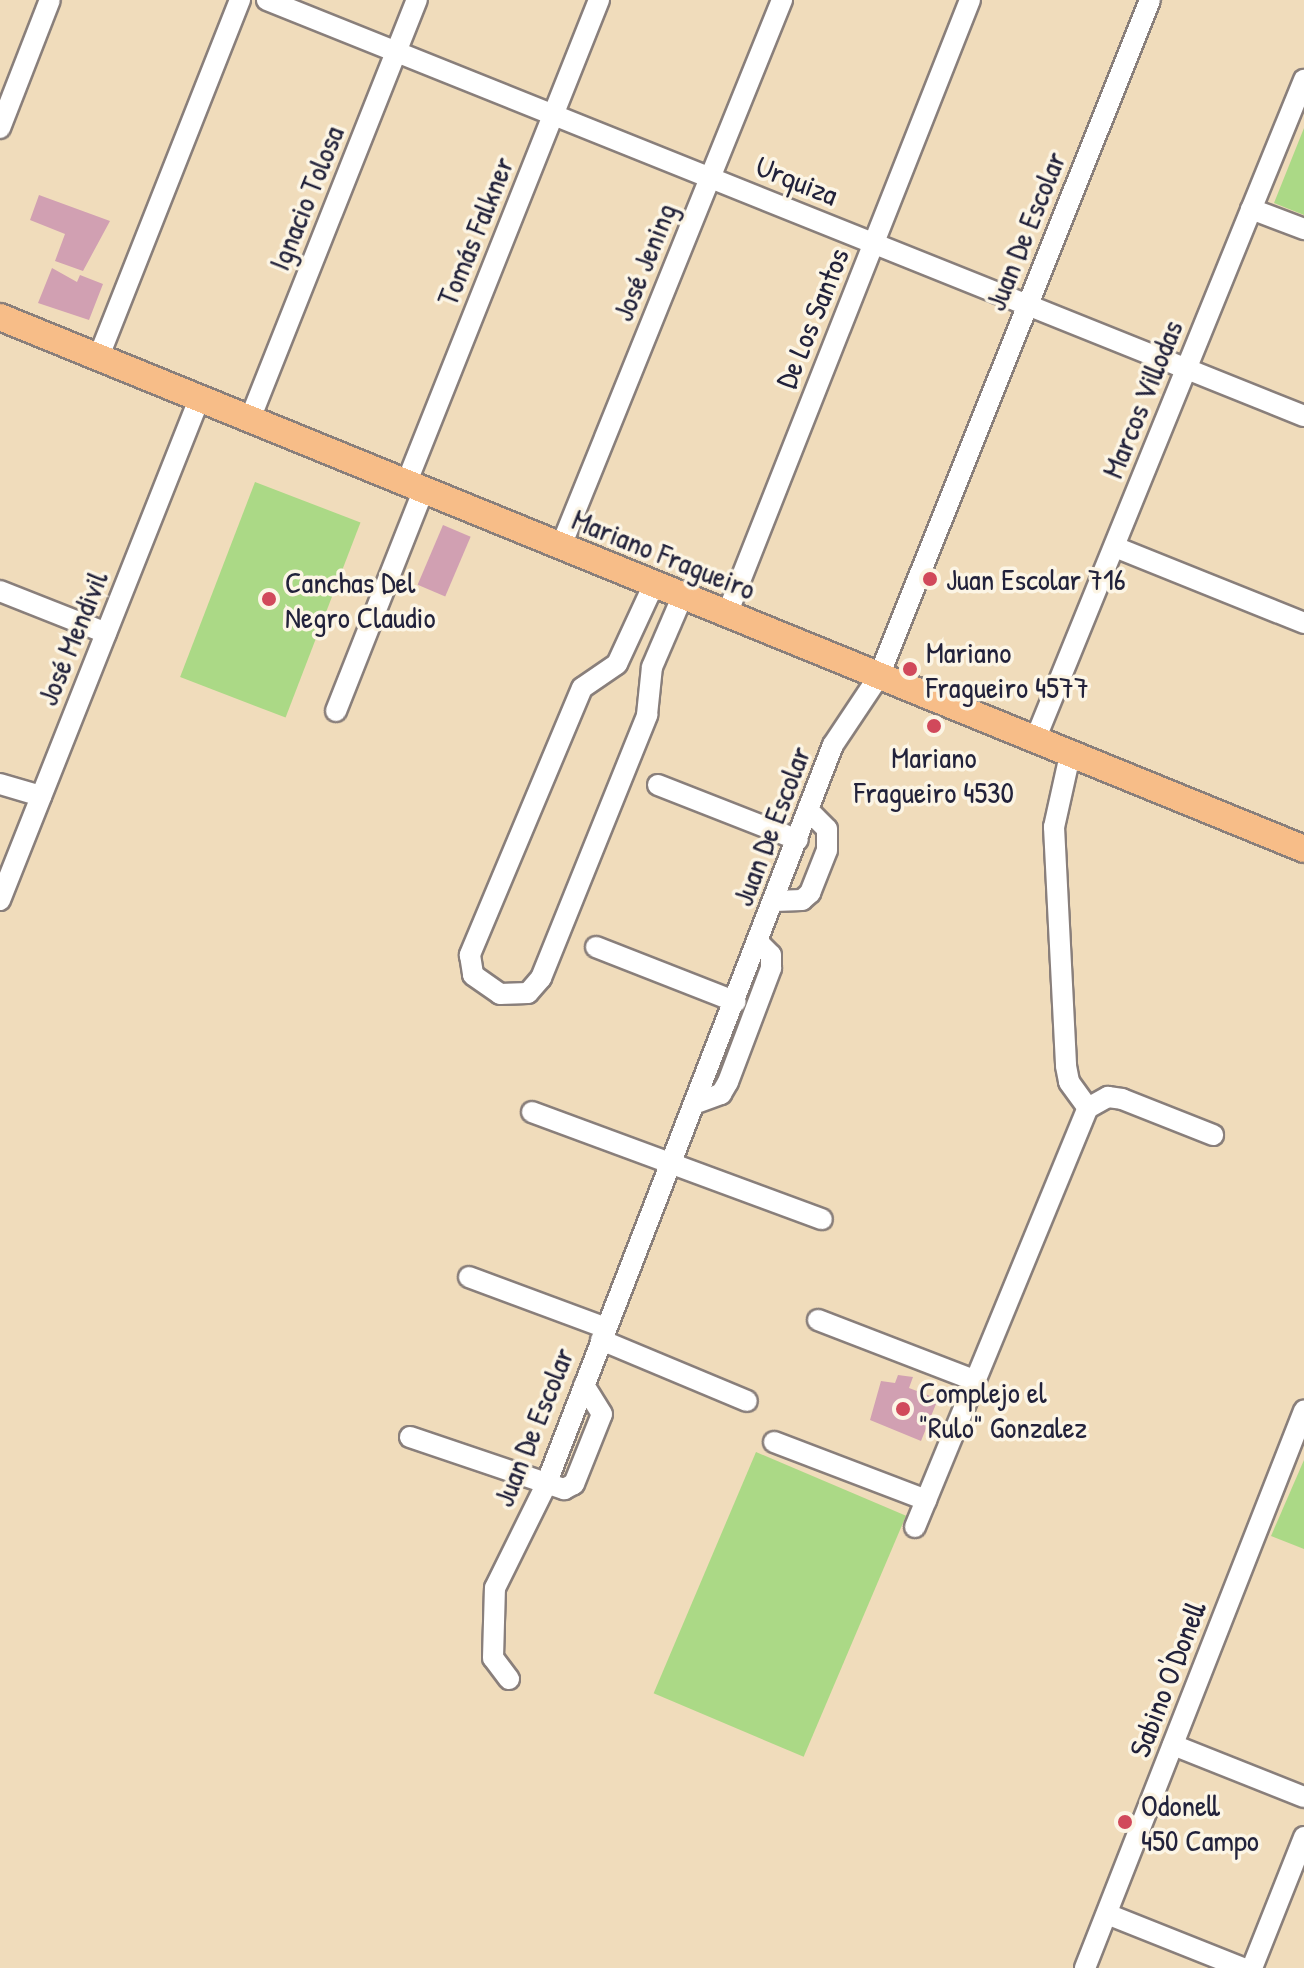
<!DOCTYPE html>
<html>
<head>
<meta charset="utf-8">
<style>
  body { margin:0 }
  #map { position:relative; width:1304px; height:1968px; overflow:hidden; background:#f0dcbb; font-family:"Patrick Hand",sans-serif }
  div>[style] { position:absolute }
  .green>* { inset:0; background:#abd986; transform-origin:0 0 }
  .building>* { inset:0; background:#d1a0b2; transform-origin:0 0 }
  .roads { filter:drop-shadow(2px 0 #897f7b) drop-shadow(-2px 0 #897f7b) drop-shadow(0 2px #897f7b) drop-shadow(0 -2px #897f7b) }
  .minor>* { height:20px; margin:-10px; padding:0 10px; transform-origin:10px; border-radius:10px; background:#fff }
  .major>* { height:26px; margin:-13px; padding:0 13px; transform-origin:13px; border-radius:13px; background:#f7bd88 }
  .dots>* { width:22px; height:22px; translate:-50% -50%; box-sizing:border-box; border:4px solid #fcf5e5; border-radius:50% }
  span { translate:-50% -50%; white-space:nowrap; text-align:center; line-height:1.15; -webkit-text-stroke:7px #fcf5e5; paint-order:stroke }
  .street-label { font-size:30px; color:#22223b }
  .poi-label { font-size:30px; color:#22223b }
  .left { translate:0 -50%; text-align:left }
</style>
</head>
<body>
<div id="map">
  <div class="green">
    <div style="clip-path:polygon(1304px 128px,1304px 215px,1274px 203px)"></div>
    <div style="left:255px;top:482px;width:113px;height:209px;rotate:21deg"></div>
    <div style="left:756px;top:1452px;width:163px;height:262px;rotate:23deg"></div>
    <div style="clip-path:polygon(1304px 1460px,1304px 1549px,1271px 1536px)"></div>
  </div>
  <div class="building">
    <div style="clip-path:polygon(39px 195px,110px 221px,83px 271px,55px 261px,65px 234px,30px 220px)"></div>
    <div style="clip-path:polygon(52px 268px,77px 282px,80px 275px,103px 284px,89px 320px,38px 303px)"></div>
    <div style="left:443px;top:525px;width:30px;height:65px;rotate:23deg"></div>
    <div style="clip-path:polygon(898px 1375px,913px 1377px,909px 1388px,938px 1399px,921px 1441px,870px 1420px,881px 1381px,895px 1383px)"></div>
  </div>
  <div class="roads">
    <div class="minor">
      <div style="left:267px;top:0;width:1117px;rotate:21.86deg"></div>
      <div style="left:0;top:128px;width:137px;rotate:-68.7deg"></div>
      <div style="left:1251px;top:209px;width:57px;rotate:20.7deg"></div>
      <div style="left:99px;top:356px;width:383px;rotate:-68.4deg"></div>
      <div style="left:250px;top:419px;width:451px;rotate:-68.3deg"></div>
      <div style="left:406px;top:484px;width:521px;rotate:-68.26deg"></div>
      <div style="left:561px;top:546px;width:589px;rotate:-67.96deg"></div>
      <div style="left:1115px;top:547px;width:204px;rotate:21.9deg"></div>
      <div style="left:654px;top:584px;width:88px;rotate:114.8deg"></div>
      <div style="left:617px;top:664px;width:42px;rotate:145.6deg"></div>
      <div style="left:582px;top:688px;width:290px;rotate:112.8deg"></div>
      <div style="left:470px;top:955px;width:20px;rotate:81deg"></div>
      <div style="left:473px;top:975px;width:33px;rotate:35deg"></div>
      <div style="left:500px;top:994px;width:28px;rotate:-2deg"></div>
      <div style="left:528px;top:993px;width:20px;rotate:-49deg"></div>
      <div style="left:541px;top:978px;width:284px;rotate:-68deg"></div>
      <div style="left:647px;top:715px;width:48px;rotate:-84.1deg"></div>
      <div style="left:652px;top:667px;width:78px;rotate:-66.7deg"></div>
      <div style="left:0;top:591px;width:114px;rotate:21.6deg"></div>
      <div style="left:727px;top:614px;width:660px;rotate:-68.41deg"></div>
      <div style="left:336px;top:711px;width:237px;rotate:-68.4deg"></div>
      <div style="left:1035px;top:740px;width:713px;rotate:-67.83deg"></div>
      <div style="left:1070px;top:755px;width:74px;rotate:102.5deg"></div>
      <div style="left:1054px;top:827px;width:239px;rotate:87.1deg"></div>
      <div style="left:1066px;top:1066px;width:16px;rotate:79deg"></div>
      <div style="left:1069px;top:1082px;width:32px;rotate:54deg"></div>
      <div style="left:0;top:784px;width:43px;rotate:16.3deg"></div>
      <div style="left:658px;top:785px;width:150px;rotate:21.4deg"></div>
      <div style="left:0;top:900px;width:541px;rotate:-68.32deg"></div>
      <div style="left:775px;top:901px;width:27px;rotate:-2deg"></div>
      <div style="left:802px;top:900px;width:11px;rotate:-41deg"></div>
      <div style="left:810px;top:893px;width:46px;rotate:-68.4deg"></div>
      <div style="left:827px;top:850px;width:21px;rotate:-90deg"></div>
      <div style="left:827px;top:829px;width:27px;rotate:-135deg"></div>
      <div style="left:596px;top:947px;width:150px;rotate:21.4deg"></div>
      <div style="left:696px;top:1103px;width:27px;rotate:-20deg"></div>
      <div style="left:721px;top:1094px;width:14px;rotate:-60deg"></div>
      <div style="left:728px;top:1082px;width:122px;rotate:-69.3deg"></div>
      <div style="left:771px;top:968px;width:13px;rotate:-90deg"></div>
      <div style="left:771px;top:955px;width:17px;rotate:-135deg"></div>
      <div style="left:532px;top:1112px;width:309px;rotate:20.3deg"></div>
      <div style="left:469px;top:1277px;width:146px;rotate:20.4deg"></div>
      <div style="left:818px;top:1320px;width:169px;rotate:21.1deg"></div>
      <div style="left:601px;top:1340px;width:158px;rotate:22.7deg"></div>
      <div style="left:410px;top:1437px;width:163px;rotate:18.7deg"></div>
      <div style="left:564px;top:1489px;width:11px;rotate:-27deg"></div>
      <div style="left:574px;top:1484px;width:75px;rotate:-68.2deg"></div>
      <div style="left:602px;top:1414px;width:34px;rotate:-122deg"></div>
      <div style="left:774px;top:1442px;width:163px;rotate:20.9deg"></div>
      <div style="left:915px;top:1527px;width:453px;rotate:-67.6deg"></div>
      <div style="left:1088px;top:1108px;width:23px;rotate:-29deg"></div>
      <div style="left:1108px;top:1097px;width:14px;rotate:8deg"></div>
      <div style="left:1122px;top:1099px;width:98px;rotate:21.6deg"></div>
      <div style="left:509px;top:1679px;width:26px;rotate:-127deg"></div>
      <div style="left:493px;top:1658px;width:70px;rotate:-88.4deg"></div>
      <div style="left:495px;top:1588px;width:113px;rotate:-63.7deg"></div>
      <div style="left:545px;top:1487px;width:796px;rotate:-68.79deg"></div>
      <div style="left:833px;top:745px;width:83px;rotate:-56.3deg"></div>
      <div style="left:879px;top:676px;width:728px;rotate:-68.15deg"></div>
      <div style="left:1173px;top:1745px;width:141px;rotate:21.7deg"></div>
      <div style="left:1107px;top:1914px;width:146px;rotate:21.7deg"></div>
      <div style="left:1085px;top:1968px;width:599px;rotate:-68.54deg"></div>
      <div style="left:1252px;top:1968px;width:141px;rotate:-68.3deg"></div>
    </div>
    <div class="major">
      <div style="left:0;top:317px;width:1408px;rotate:22.19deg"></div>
    </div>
  </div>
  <div class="dots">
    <div style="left:930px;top:579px;background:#d1495b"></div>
    <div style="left:269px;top:599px;background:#d1495b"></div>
    <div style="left:910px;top:669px;background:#d1495b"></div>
    <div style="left:934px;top:726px;background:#d1495b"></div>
    <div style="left:903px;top:1409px;background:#d1495b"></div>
    <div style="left:1125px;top:1822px;background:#d1495b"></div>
  </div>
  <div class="street-label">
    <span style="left:797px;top:180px;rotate:22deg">Urquiza</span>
    <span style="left:306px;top:198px;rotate:-68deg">Ignacio Tolosa</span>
    <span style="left:475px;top:231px;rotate:-68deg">Tomás Falkner</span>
    <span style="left:1025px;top:231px;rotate:-68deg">Juan De Escolar</span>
    <span style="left:644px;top:262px;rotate:-68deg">José Jening</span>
    <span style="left:812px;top:318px;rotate:-68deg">De Los Santos</span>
    <span style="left:1142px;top:399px;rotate:-68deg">Marcos Villodas</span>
    <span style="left:664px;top:554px;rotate:22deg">Mariano Fragueiro</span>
    <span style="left:72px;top:638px;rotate:-68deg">José Mendivil</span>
    <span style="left:771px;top:826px;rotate:-69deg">Juan De Escolar</span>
    <span style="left:533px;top:1427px;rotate:-68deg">Juan De Escolar</span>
    <span style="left:1167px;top:1679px;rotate:-69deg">Sabino O'Donell</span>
  </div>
  <div class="poi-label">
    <span class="left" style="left:946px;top:579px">Juan Escolar 716</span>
    <span class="left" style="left:285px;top:599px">Canchas Del<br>Negro Claudio</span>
    <span class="left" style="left:926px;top:669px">Mariano<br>Fragueiro 4577</span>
    <span style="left:934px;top:774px">Mariano<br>Fragueiro 4530</span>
    <span class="left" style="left:919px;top:1409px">Complejo el<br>"Rulo" Gonzalez</span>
    <span class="left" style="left:1141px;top:1822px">Odonell<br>450 Campo</span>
  </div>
</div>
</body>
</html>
